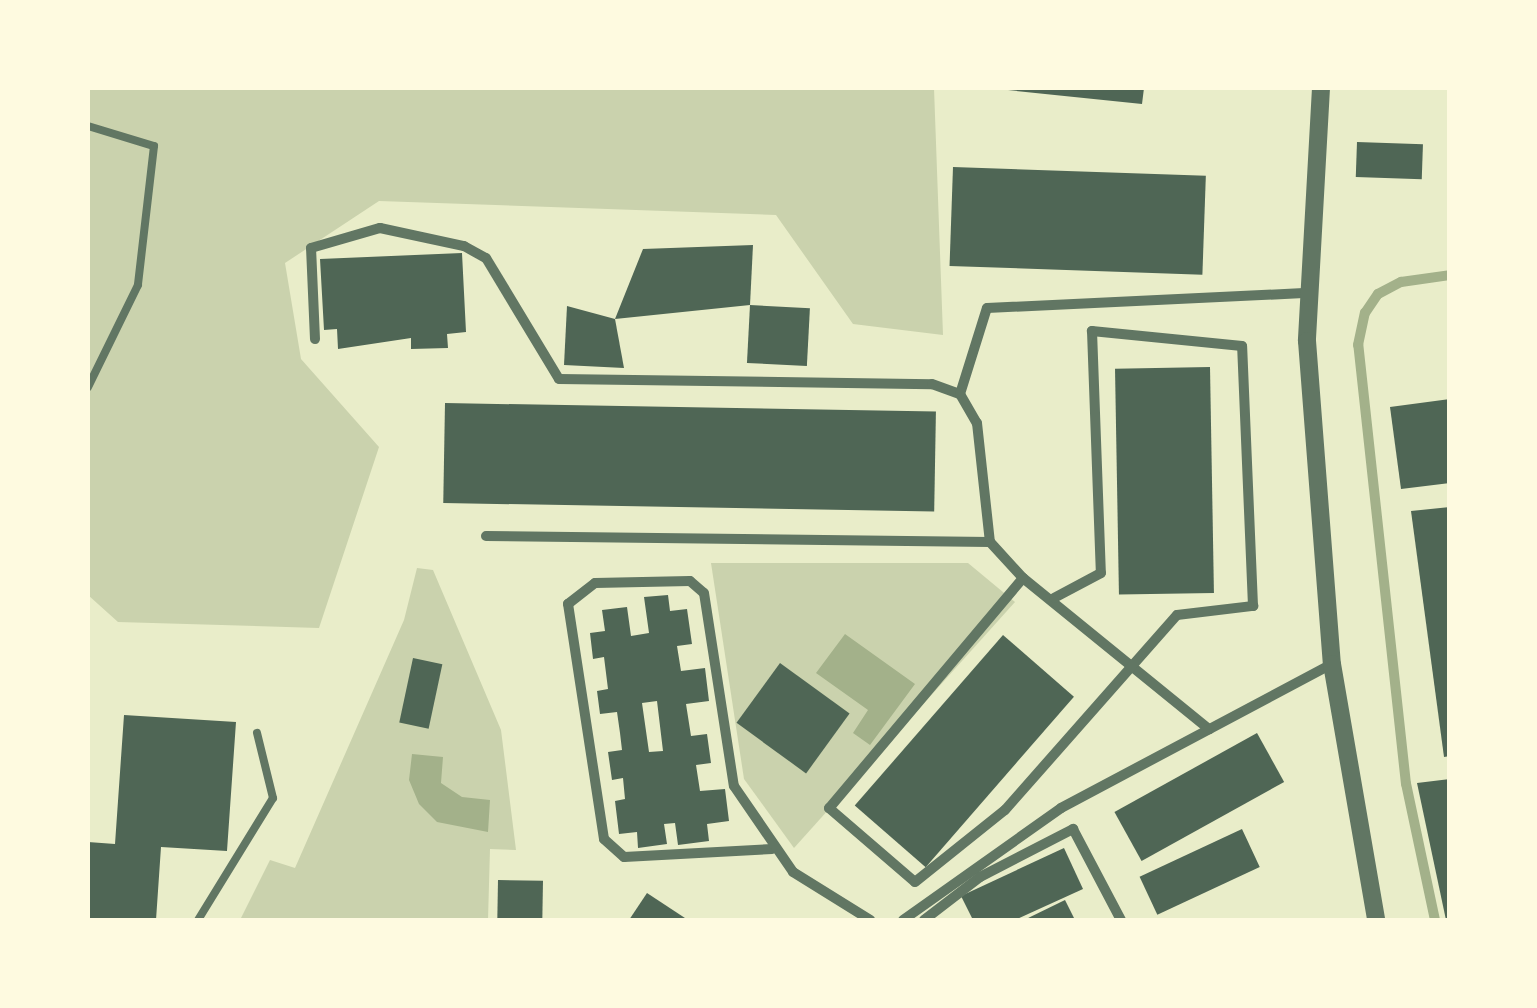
<!DOCTYPE html>
<html>
<head>
<meta charset="utf-8">
<style>
  body { margin:0 }
  #map { position:relative; width:1537px; height:1008px; overflow:hidden; background:#e9edc9; font-family:Arial,sans-serif }
  div>[style] { position:absolute }
  .green>* { inset:0; background:#cad2ad }
  .water>* { inset:0; background:#a3b18a }
  .stream>* { height:10px; margin:-5px; padding:0 5px; transform-origin:5px; border-radius:5px; background:#a3b18a }
  .building>* { inset:0; background:#4f6655; transform-origin:0 0 }
  .service>* { height:8px; margin:-4px; padding:0 4px; transform-origin:4px; border-radius:4px; background:#617663 }
  .minor>* { height:10px; margin:-5px; padding:0 5px; transform-origin:5px; border-radius:5px; background:#617663 }
  .tertiary>* { height:18px; margin:-9px; padding:0 9px; transform-origin:9px; border-radius:9px; background:#617663 }
  span { translate:-50% -50%; white-space:nowrap; text-align:center; line-height:1.15; -webkit-text-stroke:10px #fefae0; paint-order:stroke }
  .frame { position:absolute; inset:0; border:90px solid #fefae0; pointer-events:none }
</style>
</head>
<body>
<div id="map">
  <div class="green">
    <div style="clip-path:polygon(88px 88px,934px 88px,943px 335px,853px 324px,776px 215px,379px 201px,285px 263px,301px 359px,379px 447px,319px 628px,118px 622px,88px 595px)"></div>
    <div style="clip-path:polygon(711px 563px,968px 563px,1015px 602px,794px 848px,744px 779px)"></div>
    <div style="clip-path:polygon(417px 568px,433px 570px,501px 730px,516px 850px,490px 849px,488px 920px,240px 920px,270px 860px,295px 868px,404px 620px)"></div>
  </div>
  <div class="water">
    <div style="clip-path:polygon(845px 634px,915px 684px,870px 745px,853px 733px,868px 710px,816px 673px)"></div>
    <div style="clip-path:polygon(412px 754px,443px 757px,441px 783px,462px 797px,490px 800px,488px 832px,437px 822px,419px 804px,409px 780px)"></div>
  </div>
  <div class="stream">
    <div style="left:1435px;top:920px;width:139px;rotate:-102deg"></div>
    <div style="left:1406px;top:784px;width:442px;rotate:-96.2deg"></div>
    <div style="left:1358px;top:345px;width:33px;rotate:-78deg"></div>
    <div style="left:1365px;top:313px;width:23px;rotate:-56deg"></div>
    <div style="left:1378px;top:294px;width:26px;rotate:-28deg"></div>
    <div style="left:1401px;top:282px;width:49px;rotate:-8.1deg"></div>
  </div>
  <div class="building">
    <div style="clip-path:polygon(988px 88px,1144px 88px,1142px 104px)"></div>
    <div style="left:1357px;top:142px;width:66px;height:35px;rotate:2deg"></div>
    <div style="left:953px;top:167px;width:253px;height:99px;rotate:2deg"></div>
    <div style="clip-path:polygon(753px 245px,750px 305px,615px 319px,643px 249px)"></div>
    <div style="clip-path:polygon(462px 253px,466px 332px,447px 334px,448px 348px,411px 349px,411px 338px,338px 349px,337px 329px,324px 330px,320px 259px)"></div>
    <div style="left:750px;top:305px;width:60px;height:58px;rotate:3deg"></div>
    <div style="clip-path:polygon(567px 306px,615px 319px,624px 368px,564px 365px)"></div>
    <div style="left:1210px;top:367px;width:226px;height:95px;rotate:89deg"></div>
    <div style="clip-path:polygon(1450px 399px,1450px 483px,1401px 489px,1390px 407px)"></div>
    <div style="left:445px;top:403px;width:491px;height:100px;rotate:1deg"></div>
    <div style="clip-path:polygon(1450px 507px,1450px 756px,1444px 757px,1411px 511px)"></div>
    <div style="clip-path:polygon(evenodd,668px 595px,670px 611px,687px 609px,692px 644px,677px 646px,681px 671px,705px 668px,709px 701px,686px 704px,691px 736px,707px 734px,711px 763px,696px 765px,700px 791px,725px 789px,729px 821px,707px 824px,709px 841px,678px 845px,675px 823px,664px 824px,667px 844px,638px 848px,637px 832px,619px 834px,615px 801px,625px 799px,623px 778px,612px 780px,608px 752px,622px 750px,620px 733px,617px 712px,600px 714px,597px 691px,608px 689px,604px 657px,593px 659px,590px 633px,605px 631px,602px 610px,627px 607px,631px 636px,649px 633px,644px 597px,668px 595px,657px 701px,663px 751px,649px 752px,642px 703px,657px 701px)"></div>
    <div style="left:1003px;top:635px;width:94px;height:226px;rotate:41deg"></div>
    <div style="left:413px;top:658px;width:30px;height:66px;rotate:12deg"></div>
    <div style="left:780px;top:663px;width:86px;height:74px;rotate:36deg"></div>
    <div style="clip-path:polygon(124px 715px,236px 722px,227px 851px,161px 847px,156px 920px,88px 920px,88px 842px,115px 844px)"></div>
    <div style="left:1257px;top:733px;width:56px;height:163px;rotate:61deg"></div>
    <div style="clip-path:polygon(1450px 779px,1450px 920px,1446px 920px,1417px 783px)"></div>
    <div style="left:1242px;top:829px;width:42px;height:113px;rotate:65deg"></div>
    <div style="clip-path:polygon(1064px 848px,1083px 889px,1015px 920px,973px 920px,961px 896px)"></div>
    <div style="left:498px;top:880px;width:45px;height:40px;rotate:1deg"></div>
    <div style="clip-path:polygon(647px 893px,688px 920px,629px 920px)"></div>
    <div style="clip-path:polygon(1065px 900px,1075px 920px,1024px 920px)"></div>
  </div>
  <div class="service">
    <div style="left:88px;top:126px;width:69px;rotate:16.9deg"></div>
    <div style="left:154px;top:146px;width:140px;rotate:96.6deg"></div>
    <div style="left:138px;top:285px;width:114px;rotate:116.1deg"></div>
    <div style="left:198px;top:920px;width:143px;rotate:-58.4deg"></div>
    <div style="left:273px;top:798px;width:67px;rotate:-103.8deg"></div>
  </div>
  <div class="minor">
    <div style="left:315px;top:339px;width:91px;rotate:-92.5deg"></div>
    <div style="left:311px;top:248px;width:72px;rotate:-16.2deg"></div>
    <div style="left:380px;top:228px;width:86px;rotate:12.1deg"></div>
    <div style="left:464px;top:246px;width:25px;rotate:29deg"></div>
    <div style="left:486px;top:258px;width:141px;rotate:58.9deg"></div>
    <div style="left:559px;top:379px;width:373px;rotate:0.8deg"></div>
    <div style="left:932px;top:384px;width:30px;rotate:20deg"></div>
    <div style="left:960px;top:394px;width:34px;rotate:60deg"></div>
    <div style="left:977px;top:423px;width:120px;rotate:83.8deg"></div>
    <div style="left:960px;top:394px;width:90px;rotate:-72.6deg"></div>
    <div style="left:987px;top:308px;width:322px;rotate:-2.7deg"></div>
    <div style="left:486px;top:536px;width:504px;rotate:0.68deg"></div>
    <div style="left:990px;top:542px;width:49px;rotate:47.5deg"></div>
    <div style="left:1023px;top:578px;width:240px;rotate:39.1deg"></div>
    <div style="left:1023px;top:578px;width:301px;rotate:130.1deg"></div>
    <div style="left:829px;top:808px;width:113px;rotate:40.7deg"></div>
    <div style="left:915px;top:882px;width:115px;rotate:-38.7deg"></div>
    <div style="left:1005px;top:810px;width:260px;rotate:-48.6deg"></div>
    <div style="left:1177px;top:615px;width:77px;rotate:-6.8deg"></div>
    <div style="left:1253px;top:606px;width:260px;rotate:-92.4deg"></div>
    <div style="left:1242px;top:346px;width:151px;rotate:-174.3deg"></div>
    <div style="left:1092px;top:331px;width:242px;rotate:87.9deg"></div>
    <div style="left:1101px;top:573px;width:53px;rotate:152deg"></div>
    <div style="left:772px;top:849px;width:148px;rotate:176.9deg"></div>
    <div style="left:624px;top:857px;width:27px;rotate:-138deg"></div>
    <div style="left:604px;top:839px;width:238px;rotate:-98.7deg"></div>
    <div style="left:568px;top:604px;width:34px;rotate:-38deg"></div>
    <div style="left:595px;top:583px;width:95px;rotate:-1.2deg"></div>
    <div style="left:690px;top:581px;width:18px;rotate:41deg"></div>
    <div style="left:704px;top:593px;width:195px;rotate:81.2deg"></div>
    <div style="left:734px;top:786px;width:104px;rotate:55.5deg"></div>
    <div style="left:793px;top:872px;width:91px;rotate:31.9deg"></div>
    <div style="left:903px;top:920px;width:194px;rotate:-35.3deg"></div>
    <div style="left:1061px;top:808px;width:307px;rotate:-28deg"></div>
    <div style="left:924px;top:920px;width:71px;rotate:-37.5deg"></div>
    <div style="left:980px;top:877px;width:105px;rotate:-27.3deg"></div>
    <div style="left:1073px;top:829px;width:103px;rotate:62.2deg"></div>
  </div>
  <div class="tertiary">
    <div style="left:1321px;top:88px;width:253px;rotate:93.2deg"></div>
    <div style="left:1307px;top:341px;width:324px;rotate:85.6deg"></div>
    <div style="left:1332px;top:664px;width:260px;rotate:80.2deg"></div>
  </div>
  <div class="frame"></div>
</div>
</body>
</html>
